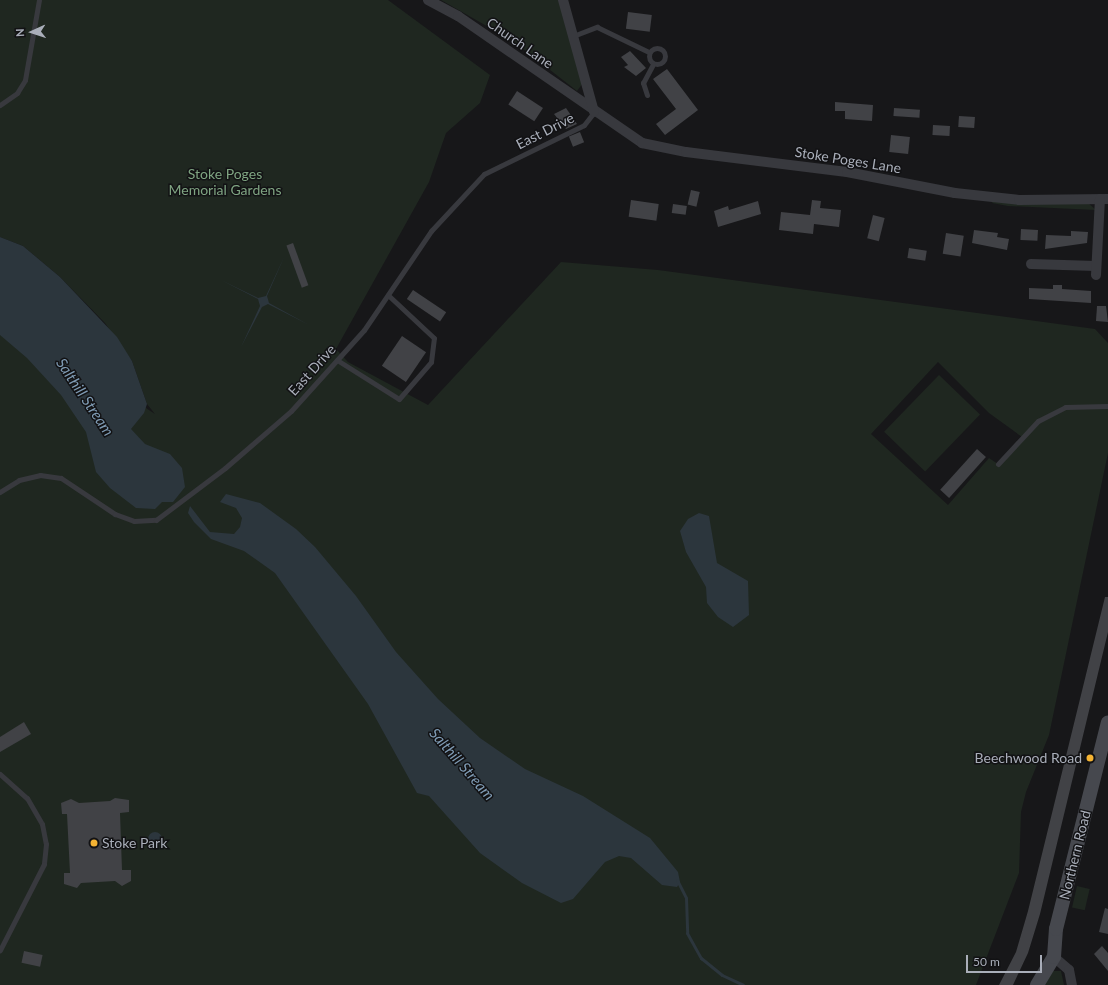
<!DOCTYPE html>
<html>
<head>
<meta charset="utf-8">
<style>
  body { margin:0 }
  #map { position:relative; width:1108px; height:985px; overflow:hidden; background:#171719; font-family:Lato,sans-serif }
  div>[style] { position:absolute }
  .green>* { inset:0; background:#1f2720; transform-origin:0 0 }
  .water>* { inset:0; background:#2c363d }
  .round { border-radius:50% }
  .stream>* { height:3px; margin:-1.5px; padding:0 1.5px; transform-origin:1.5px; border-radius:1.5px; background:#2c363d }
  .building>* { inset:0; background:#414246; transform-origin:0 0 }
  .lane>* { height:5px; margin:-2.5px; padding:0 2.5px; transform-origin:2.5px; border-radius:2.5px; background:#38393e }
  .lane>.ring { margin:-2.5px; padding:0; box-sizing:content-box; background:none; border:5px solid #38393e; border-radius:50% }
  .street>* { height:10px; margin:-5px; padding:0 5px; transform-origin:5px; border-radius:5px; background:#38393e }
  .secondary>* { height:14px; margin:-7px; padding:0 7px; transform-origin:7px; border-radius:7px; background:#46484e }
  .dots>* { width:11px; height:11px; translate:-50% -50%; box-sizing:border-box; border:2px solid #121214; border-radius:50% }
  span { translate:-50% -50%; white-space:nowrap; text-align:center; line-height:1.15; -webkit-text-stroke:3px #121214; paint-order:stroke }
  .street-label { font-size:14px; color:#a9aeb9 }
  .park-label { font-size:14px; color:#7fa482 }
  .poi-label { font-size:14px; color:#a9aeb9 }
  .right { translate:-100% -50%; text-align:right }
  .left { translate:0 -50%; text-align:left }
  .water-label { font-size:15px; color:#7f9bb4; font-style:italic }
  .north { position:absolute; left:12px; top:12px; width:40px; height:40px; -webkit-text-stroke:3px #121214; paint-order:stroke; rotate:267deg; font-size:11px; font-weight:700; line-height:16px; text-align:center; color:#a9aeb9 }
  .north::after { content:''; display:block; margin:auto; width:14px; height:18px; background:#a9aeb9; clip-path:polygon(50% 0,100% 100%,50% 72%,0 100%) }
  .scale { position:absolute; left:966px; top:955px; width:76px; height:18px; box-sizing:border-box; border:2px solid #a9aeb9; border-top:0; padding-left:5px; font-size:12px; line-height:14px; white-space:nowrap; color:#a9aeb9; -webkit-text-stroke:3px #121214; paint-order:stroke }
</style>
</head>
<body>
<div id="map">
  <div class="green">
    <div style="clip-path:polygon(evenodd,0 0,388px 0,490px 75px,480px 103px,446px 133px,429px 182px,336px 349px,348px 362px,428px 405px,561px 262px,658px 270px,1095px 329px,1108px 343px,1108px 453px,1049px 735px,1026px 792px,1021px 812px,1019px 873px,976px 985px,0 985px,0 311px,155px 414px,147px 404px,132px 361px,105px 323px,60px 277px,23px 246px,0 237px,0 0,938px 362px,989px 413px,1022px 437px,998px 464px,989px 458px,948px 505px,871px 434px,938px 362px)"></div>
    <div style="clip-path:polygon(441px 0,559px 0,583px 83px,577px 91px,513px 41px)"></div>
    <div style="clip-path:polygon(994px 199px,1087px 202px,1096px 210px,1008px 206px,992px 203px)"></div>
    <div style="left:939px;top:375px;width:57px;height:79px;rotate:44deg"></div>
    <div style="left:1077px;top:886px;width:13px;height:22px;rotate:13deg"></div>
    <div style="clip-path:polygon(1053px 971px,1061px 971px,1064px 985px,1045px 985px)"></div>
  </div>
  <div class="water">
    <div style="clip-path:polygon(0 237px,23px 246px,60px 277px,117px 337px,132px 361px,147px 404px,144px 413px,131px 429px,145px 444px,170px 454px,182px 468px,185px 487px,173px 502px,162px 502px,155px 509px,136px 508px,110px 488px,96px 472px,86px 432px,61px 395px,27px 358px,0 335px)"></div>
    <div style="clip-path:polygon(285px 255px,267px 296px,269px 303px,309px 325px,268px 304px,262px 307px,241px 347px,260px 306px,258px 299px,221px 280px,258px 298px,266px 296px)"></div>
    <div style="clip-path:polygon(226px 494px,260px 503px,296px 529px,315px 547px,356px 596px,396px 652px,438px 699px,480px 738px,525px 769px,583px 796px,650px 838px,678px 872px,680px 882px,677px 887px,662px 885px,631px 858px,619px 856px,605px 862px,573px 899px,561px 903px,522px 883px,480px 853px,429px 796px,417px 793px,368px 704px,275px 573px,244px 551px,211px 539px,194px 522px,188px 513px,190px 506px,210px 532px,234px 534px,240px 527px,242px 518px,236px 508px,220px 502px)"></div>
    <div style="clip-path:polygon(699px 513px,709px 516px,717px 563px,748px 581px,749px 615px,733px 627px,718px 617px,707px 603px,706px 587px,686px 552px,680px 531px,688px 519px)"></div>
    <div class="round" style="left:148px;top:832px;width:14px;height:14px"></div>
  </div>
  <div class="stream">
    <div style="left:677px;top:880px;width:20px;rotate:63deg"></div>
    <div style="left:686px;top:898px;width:35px;rotate:88deg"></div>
    <div style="left:687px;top:933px;width:29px;rotate:61deg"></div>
    <div style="left:701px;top:958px;width:27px;rotate:39deg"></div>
    <div style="left:722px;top:975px;width:23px;rotate:25deg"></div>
  </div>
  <div class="building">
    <div style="left:628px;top:12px;width:24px;height:17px;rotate:7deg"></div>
    <div style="clip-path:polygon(630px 51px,646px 68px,636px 76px,624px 67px,628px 65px,621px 57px)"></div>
    <div style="clip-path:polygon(667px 69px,698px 110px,665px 135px,656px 124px,676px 109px,653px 79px)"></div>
    <div style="left:517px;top:91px;width:31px;height:16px;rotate:33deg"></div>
    <div style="clip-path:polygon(835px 102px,873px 105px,872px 121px,845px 119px,845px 111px,835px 111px)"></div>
    <div style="clip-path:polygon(566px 108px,577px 124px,566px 129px,554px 114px)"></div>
    <div style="left:894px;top:108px;width:26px;height:8px;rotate:4deg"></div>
    <div style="left:959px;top:116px;width:16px;height:11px;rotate:4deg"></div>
    <div style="left:933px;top:125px;width:17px;height:10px;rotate:3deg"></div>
    <div style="left:580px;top:132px;width:11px;height:12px;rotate:68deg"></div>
    <div style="left:891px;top:135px;width:19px;height:17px;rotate:6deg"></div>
    <div style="left:691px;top:190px;width:9px;height:15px;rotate:13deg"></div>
    <div style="left:631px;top:200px;width:28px;height:17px;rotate:8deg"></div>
    <div style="clip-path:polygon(812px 200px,821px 201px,820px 208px,841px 210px,839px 227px,814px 224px,813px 234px,779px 230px,781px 212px,810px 215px)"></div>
    <div style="clip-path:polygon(758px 201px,761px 214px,718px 227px,714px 211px,728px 206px,729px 210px)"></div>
    <div style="left:673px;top:204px;width:14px;height:9px;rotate:8deg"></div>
    <div style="left:873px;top:215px;width:12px;height:24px;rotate:14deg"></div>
    <div style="left:1021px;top:229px;width:17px;height:11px;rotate:3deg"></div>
    <div style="clip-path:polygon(974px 230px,998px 233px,997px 237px,1009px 239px,1007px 250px,972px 243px)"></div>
    <div style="clip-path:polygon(1071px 231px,1088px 232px,1087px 243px,1045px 249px,1046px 235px,1071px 236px)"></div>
    <div style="left:946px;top:233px;width:18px;height:21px;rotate:9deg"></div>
    <div style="left:293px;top:243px;width:45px;height:7px;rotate:70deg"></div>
    <div style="left:909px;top:248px;width:18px;height:10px;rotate:9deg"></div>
    <div style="clip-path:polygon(1053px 285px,1062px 285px,1062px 289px,1091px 291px,1091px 303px,1029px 299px,1029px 288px,1053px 289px)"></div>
    <div style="left:413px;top:290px;width:40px;height:11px;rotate:34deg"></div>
    <div style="clip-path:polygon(1097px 306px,1106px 306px,1108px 322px,1096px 321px)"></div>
    <div style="left:402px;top:336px;width:29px;height:36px;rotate:34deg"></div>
    <div style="left:977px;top:449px;width:12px;height:55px;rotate:42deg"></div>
    <div style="clip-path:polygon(1105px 597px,1108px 597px,1108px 632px,1040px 914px,1028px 953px,1013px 985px,999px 985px,1016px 952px,1028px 911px)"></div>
    <div style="clip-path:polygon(24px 722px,31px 734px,0 752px,0 737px)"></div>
    <div style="clip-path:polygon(115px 798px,129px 800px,129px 812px,120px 813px,122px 870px,131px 870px,131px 881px,122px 886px,115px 881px,81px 883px,77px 888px,64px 884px,64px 873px,70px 873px,67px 814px,62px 814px,61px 803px,71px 799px,79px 803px,110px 801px)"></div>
    <div style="clip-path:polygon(1105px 908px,1108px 909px,1108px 934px,1099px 932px)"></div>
    <div style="clip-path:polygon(1102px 946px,1108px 953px,1108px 971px,1094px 954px)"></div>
    <div style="left:24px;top:951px;width:19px;height:12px;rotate:12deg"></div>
  </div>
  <div class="lane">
    <div style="left:573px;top:36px;width:26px;rotate:-21deg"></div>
    <div style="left:597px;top:27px;width:58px;rotate:25.7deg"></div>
    <div class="ring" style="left:649px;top:48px;width:11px;height:11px"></div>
    <div style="left:647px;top:95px;width:13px;rotate:-108deg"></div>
    <div style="left:643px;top:83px;width:21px;rotate:-62deg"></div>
    <div style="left:0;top:105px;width:21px;rotate:-35deg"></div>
    <div style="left:17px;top:93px;width:15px;rotate:-58deg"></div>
    <div style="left:25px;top:80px;width:81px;rotate:-80.1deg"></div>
    <div style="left:337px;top:360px;width:73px;rotate:32.2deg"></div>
    <div style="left:399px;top:399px;width:49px;rotate:-49.1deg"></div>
    <div style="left:431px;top:362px;width:24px;rotate:-83deg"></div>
    <div style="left:434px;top:338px;width:63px;rotate:-136.9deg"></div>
    <div style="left:998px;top:464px;width:59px;rotate:-47.1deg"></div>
    <div style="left:1038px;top:421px;width:30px;rotate:-27deg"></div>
    <div style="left:1065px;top:407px;width:43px;rotate:-1.3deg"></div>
    <div style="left:0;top:492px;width:22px;rotate:-32deg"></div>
    <div style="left:19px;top:480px;width:22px;rotate:-13deg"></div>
    <div style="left:40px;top:475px;width:21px;rotate:8deg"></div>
    <div style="left:61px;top:478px;width:65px;rotate:33.7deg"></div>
    <div style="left:115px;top:514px;width:20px;rotate:20deg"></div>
    <div style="left:134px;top:521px;width:22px;rotate:-3deg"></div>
    <div style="left:156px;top:520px;width:86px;rotate:-37deg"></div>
    <div style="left:225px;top:468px;width:87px;rotate:-40.8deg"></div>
    <div style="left:291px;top:411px;width:109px;rotate:-48deg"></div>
    <div style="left:364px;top:330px;width:120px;rotate:-55.9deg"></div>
    <div style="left:431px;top:231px;width:78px;rotate:-47.1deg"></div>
    <div style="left:484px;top:174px;width:111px;rotate:-26.1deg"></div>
    <div style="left:584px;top:125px;width:16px;rotate:-52deg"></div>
    <div style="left:0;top:774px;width:36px;rotate:42deg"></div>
    <div style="left:27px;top:798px;width:30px;rotate:60deg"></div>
    <div style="left:42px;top:824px;width:20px;rotate:79deg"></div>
    <div style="left:46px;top:844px;width:20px;rotate:96deg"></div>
    <div style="left:44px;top:864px;width:97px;rotate:117.1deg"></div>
  </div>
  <div class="street">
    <div style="left:428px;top:0;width:34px;rotate:28deg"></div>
    <div style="left:458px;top:16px;width:224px;rotate:34.6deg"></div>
    <div style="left:642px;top:143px;width:45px;rotate:11.6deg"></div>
    <div style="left:686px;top:152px;width:162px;rotate:7.1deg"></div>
    <div style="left:847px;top:172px;width:110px;rotate:11deg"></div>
    <div style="left:955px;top:193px;width:64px;rotate:6.2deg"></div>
    <div style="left:1019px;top:200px;width:89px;rotate:-0.6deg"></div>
    <div style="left:563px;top:0;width:116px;rotate:74.5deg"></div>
    <div style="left:1031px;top:264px;width:65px;rotate:1.8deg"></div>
    <div style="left:1096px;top:275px;width:76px;rotate:-87deg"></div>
    <div style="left:1054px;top:957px;width:20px;rotate:41deg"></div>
    <div style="left:1069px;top:970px;width:15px;rotate:79deg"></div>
  </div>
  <div class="secondary">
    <div style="left:1037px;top:985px;width:33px;rotate:-59deg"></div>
    <div style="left:1054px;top:957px;width:28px;rotate:-86deg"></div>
    <div style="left:1056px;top:929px;width:213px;rotate:-75.9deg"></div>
  </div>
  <div class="dots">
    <div style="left:1090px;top:758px;background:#f4b333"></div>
    <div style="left:94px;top:843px;background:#f4b333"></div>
  </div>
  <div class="street-label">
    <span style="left:520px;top:43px;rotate:35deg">Church Lane</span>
    <span style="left:545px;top:131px;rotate:-27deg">East Drive</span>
    <span style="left:848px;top:160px;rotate:9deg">Stoke Poges Lane</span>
    <span style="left:312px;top:370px;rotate:-48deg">East Drive</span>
    <span style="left:1075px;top:855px;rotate:-76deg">Northern Road</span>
  </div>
  <div class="park-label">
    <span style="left:225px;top:182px">Stoke Poges<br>Memorial Gardens</span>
  </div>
  <div class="poi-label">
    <span class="right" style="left:1082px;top:758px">Beechwood Road</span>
    <span class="left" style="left:102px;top:843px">Stoke Park</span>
  </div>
  <div class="water-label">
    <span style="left:85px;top:397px;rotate:56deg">Salthill Stream</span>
    <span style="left:462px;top:764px;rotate:49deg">Salthill Stream</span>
  </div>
  <div class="north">N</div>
  <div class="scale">50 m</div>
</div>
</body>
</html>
